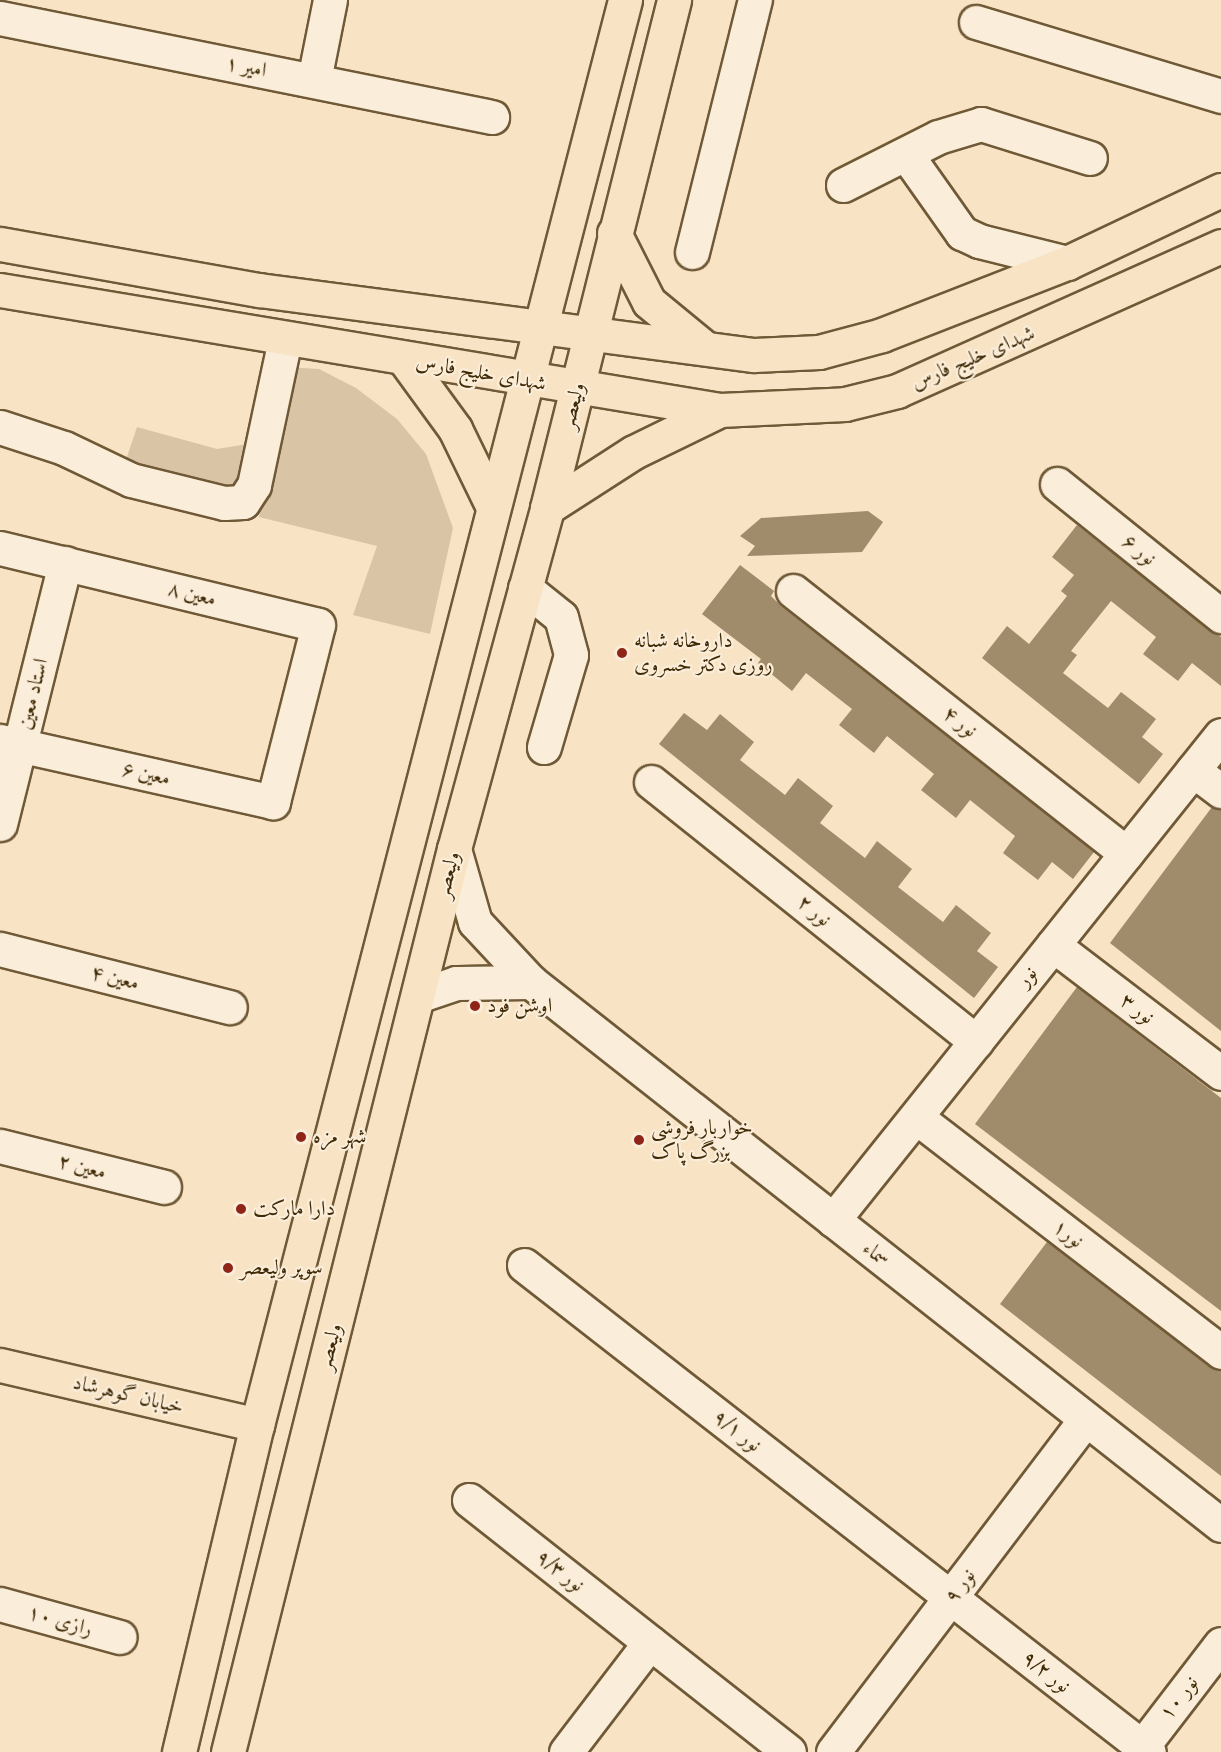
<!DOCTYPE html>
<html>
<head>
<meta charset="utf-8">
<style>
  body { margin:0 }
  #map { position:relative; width:1221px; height:1752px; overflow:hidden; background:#f8e3c5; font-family:"IM FELL DW Pica",Amiri,serif }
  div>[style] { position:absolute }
  .green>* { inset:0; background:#d9c4a5 }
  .building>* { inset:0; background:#a08b6a }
  .roads { filter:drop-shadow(2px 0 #6f5936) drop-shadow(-2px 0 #6f5936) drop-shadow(0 2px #6f5936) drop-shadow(0 -2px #6f5936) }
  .minor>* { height:33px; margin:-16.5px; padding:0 16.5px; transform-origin:16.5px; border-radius:16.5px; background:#faedd9 }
  .major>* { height:33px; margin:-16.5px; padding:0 16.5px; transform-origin:16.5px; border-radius:16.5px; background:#f8e3c5 }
  .dots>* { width:16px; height:16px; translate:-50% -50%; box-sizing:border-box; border:3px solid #faedd9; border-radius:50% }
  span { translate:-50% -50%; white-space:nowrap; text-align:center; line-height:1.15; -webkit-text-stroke:4.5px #faedd9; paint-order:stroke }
  .street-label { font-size:21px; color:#412b07 }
  .poi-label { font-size:21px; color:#412b07 }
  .left { translate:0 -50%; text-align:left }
</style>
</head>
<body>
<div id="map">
  <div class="green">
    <div style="clip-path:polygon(285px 367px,319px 369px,356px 388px,397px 419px,426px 454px,453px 528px,430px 634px,353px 615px,377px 546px,259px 517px)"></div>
    <div style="clip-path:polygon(137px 427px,217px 449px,248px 444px,234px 496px,122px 472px)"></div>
  </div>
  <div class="building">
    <div style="clip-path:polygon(868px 511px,883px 522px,862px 552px,747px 556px,755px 546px,740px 536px,761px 518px)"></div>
    <div style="clip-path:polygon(1077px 525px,1221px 637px,1221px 686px,1192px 663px,1178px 681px,1143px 654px,1156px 637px,1111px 601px,1071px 651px,1077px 655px,1063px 673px,1108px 708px,1121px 692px,1156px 719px,1142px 737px,1163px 754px,1139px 784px,982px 658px,1007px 626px,1029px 644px,1067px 596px,1061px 591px,1074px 575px,1052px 557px)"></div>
    <div style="clip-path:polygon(740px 565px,774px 591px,771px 596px,781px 606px,1094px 852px,1073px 879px,1052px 862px,1038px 880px,1003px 853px,1015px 836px,970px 800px,956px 818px,921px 790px,934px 774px,887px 736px,874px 753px,839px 725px,852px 709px,806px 673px,792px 691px,758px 663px,761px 659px,702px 614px)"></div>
    <div style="clip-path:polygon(684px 713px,707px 730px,720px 714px,754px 742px,740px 760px,785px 795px,798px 778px,833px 806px,820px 823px,865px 858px,877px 841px,912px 869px,898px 887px,943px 922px,956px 905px,991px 933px,977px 951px,998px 967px,974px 998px,659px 744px)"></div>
    <div style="clip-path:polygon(1212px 807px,1221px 809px,1221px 1031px,1110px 943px)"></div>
    <div style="clip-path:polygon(1077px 987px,1221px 1098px,1221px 1311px,975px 1124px)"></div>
    <div style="clip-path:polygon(1047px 1242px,1210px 1367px,1221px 1370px,1221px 1476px,1000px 1304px)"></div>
  </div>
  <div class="roads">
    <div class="minor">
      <div style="left:0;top:18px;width:502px;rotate:11.38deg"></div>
      <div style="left:976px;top:22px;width:256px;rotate:16.8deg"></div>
      <div style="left:314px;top:80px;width:82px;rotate:-78.7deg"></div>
      <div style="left:906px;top:154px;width:97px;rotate:54.7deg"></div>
      <div style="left:962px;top:233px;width:19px;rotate:25deg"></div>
      <div style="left:979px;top:241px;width:91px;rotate:14deg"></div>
      <div style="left:843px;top:185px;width:106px;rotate:-26.8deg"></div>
      <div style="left:938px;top:137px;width:45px;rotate:-16.8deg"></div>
      <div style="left:981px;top:124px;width:114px;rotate:17.3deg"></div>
      <div style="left:692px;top:252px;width:260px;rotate:-76deg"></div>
      <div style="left:0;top:427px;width:67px;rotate:18.2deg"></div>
      <div style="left:64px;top:448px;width:74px;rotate:25.5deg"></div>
      <div style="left:131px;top:480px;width:96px;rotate:13.9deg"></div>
      <div style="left:224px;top:503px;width:19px;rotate:-3deg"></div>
      <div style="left:243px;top:502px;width:20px;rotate:-57deg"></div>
      <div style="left:254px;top:485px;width:149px;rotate:-78deg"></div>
      <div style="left:1057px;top:484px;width:211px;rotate:38.8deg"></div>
      <div style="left:0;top:548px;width:327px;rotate:13.6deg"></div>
      <div style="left:318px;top:625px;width:183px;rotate:104.3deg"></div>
      <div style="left:273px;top:802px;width:280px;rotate:-167.4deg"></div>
      <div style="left:525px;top:588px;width:46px;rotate:38.9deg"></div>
      <div style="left:561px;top:617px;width:39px;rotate:75deg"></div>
      <div style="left:571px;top:655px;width:96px;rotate:106.4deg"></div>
      <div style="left:793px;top:591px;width:424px;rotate:38.2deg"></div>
      <div style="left:1193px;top:770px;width:35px;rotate:37deg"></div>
      <div style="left:651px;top:782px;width:416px;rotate:38.6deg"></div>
      <div style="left:0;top:824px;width:269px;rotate:-76deg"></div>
      <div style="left:454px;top:849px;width:76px;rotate:74deg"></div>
      <div style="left:475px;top:922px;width:82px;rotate:47deg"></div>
      <div style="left:531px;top:982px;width:878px;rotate:38.2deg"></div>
      <div style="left:1053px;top:945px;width:211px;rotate:37.3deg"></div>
      <div style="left:0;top:949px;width:237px;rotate:14.2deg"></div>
      <div style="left:418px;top:996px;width:40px;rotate:-18.9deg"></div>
      <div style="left:456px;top:983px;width:75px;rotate:-0.8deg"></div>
      <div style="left:916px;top:1117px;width:385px;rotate:37.6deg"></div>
      <div style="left:0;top:1146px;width:169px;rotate:14deg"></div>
      <div style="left:833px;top:1220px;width:621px;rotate:-51.34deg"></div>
      <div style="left:524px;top:1265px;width:792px;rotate:37.93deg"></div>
      <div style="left:469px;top:1500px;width:407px;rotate:38.2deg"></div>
      <div style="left:0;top:1604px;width:124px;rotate:15.4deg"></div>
      <div style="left:566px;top:1752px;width:138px;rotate:-52.6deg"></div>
      <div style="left:833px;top:1752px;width:418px;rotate:-52.8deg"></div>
      <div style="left:1138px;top:1752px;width:136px;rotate:-52.5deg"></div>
    </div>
    <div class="major">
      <div style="left:614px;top:233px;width:77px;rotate:63.1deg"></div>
      <div style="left:649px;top:302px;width:72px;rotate:39.4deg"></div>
      <div style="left:0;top:244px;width:263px;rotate:10.1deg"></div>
      <div style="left:259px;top:290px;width:499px;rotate:7.5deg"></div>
      <div style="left:754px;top:355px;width:65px;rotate:-2.6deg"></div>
      <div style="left:819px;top:352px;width:65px;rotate:-15.1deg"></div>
      <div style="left:882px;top:335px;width:199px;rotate:-21.3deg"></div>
      <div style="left:1067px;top:263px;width:170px;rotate:-25.4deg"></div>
      <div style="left:0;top:290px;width:730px;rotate:9.46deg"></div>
      <div style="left:720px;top:410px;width:125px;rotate:-2.7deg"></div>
      <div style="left:845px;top:404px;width:54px;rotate:-14deg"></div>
      <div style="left:897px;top:391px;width:355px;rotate:-24.1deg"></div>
      <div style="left:404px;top:359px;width:87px;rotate:53.9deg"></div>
      <div style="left:455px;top:429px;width:85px;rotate:64deg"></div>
      <div style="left:547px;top:508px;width:103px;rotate:-32.8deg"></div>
      <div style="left:634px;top:452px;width:96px;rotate:-26deg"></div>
      <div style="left:0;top:1365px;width:264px;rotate:13.1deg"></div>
      <div style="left:179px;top:1752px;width:336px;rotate:-76.6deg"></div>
      <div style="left:257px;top:1425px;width:1472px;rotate:-75.52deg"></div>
      <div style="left:228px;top:1752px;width:931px;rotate:-75.95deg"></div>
      <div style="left:454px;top:849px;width:353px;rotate:-74.7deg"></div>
      <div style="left:547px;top:508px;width:524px;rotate:-75.96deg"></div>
    </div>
  </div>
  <div class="dots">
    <div style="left:622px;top:653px;background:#8f2418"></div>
    <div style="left:475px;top:1006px;background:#8f2418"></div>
    <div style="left:301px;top:1137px;background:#8f2418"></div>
    <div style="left:639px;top:1140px;background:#8f2418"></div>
    <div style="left:241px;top:1209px;background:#8f2418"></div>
    <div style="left:228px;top:1268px;background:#8f2418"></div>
  </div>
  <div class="street-label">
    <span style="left:246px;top:67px;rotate:11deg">امیر ۱</span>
    <span style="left:973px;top:358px;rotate:-23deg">شهدای خلیج فارس</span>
    <span style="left:481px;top:373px;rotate:10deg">شهدای خلیج فارس</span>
    <span style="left:573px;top:406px;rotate:-76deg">ولیعصر</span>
    <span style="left:1139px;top:550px;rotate:39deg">نور ۶</span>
    <span style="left:192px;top:594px;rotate:14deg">معین ۸</span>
    <span style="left:33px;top:694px;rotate:-76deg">استاد معین</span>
    <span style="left:960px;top:722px;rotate:38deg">نور ۴</span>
    <span style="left:146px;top:774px;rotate:12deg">معین ۶</span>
    <span style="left:448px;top:875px;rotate:-76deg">ولیعصر</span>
    <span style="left:814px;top:911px;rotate:39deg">نور ۲</span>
    <span style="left:1027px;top:977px;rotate:-51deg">نور</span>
    <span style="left:115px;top:978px;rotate:14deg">معین ۴</span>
    <span style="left:1137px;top:1009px;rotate:37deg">نور ۳</span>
    <span style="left:82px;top:1167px;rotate:14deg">معین ۲</span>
    <span style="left:1068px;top:1234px;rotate:38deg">نور۱</span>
    <span style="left:876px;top:1254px;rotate:38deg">سماء</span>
    <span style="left:330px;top:1347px;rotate:-76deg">ولیعصر</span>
    <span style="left:128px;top:1395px;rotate:13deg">خیابان گوهرشاد</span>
    <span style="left:737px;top:1431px;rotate:38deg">نور ۹/۱</span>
    <span style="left:560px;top:1571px;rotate:38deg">نور ۹/۳</span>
    <span style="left:960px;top:1586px;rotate:-53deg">نور ۹</span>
    <span style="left:60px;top:1621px;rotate:16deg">رازی ۱۰</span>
    <span style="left:1046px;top:1672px;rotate:38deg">نور ۹/۲</span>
    <span style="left:1179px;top:1698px;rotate:-52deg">نور ۱۰</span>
  </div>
  <div class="poi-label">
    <span class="left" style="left:634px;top:653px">داروخانه شبانه<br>روزی دکتر خسروی</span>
    <span class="left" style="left:487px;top:1006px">اوشن فود</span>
    <span class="left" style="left:651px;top:1140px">خواربار فروشی<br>بزرگ پاک</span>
    <span class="left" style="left:313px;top:1137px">شهر مزه</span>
    <span class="left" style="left:253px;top:1209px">دارا مارکت</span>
    <span class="left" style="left:240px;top:1268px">سوپر ولیعصر</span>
  </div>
</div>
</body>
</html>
